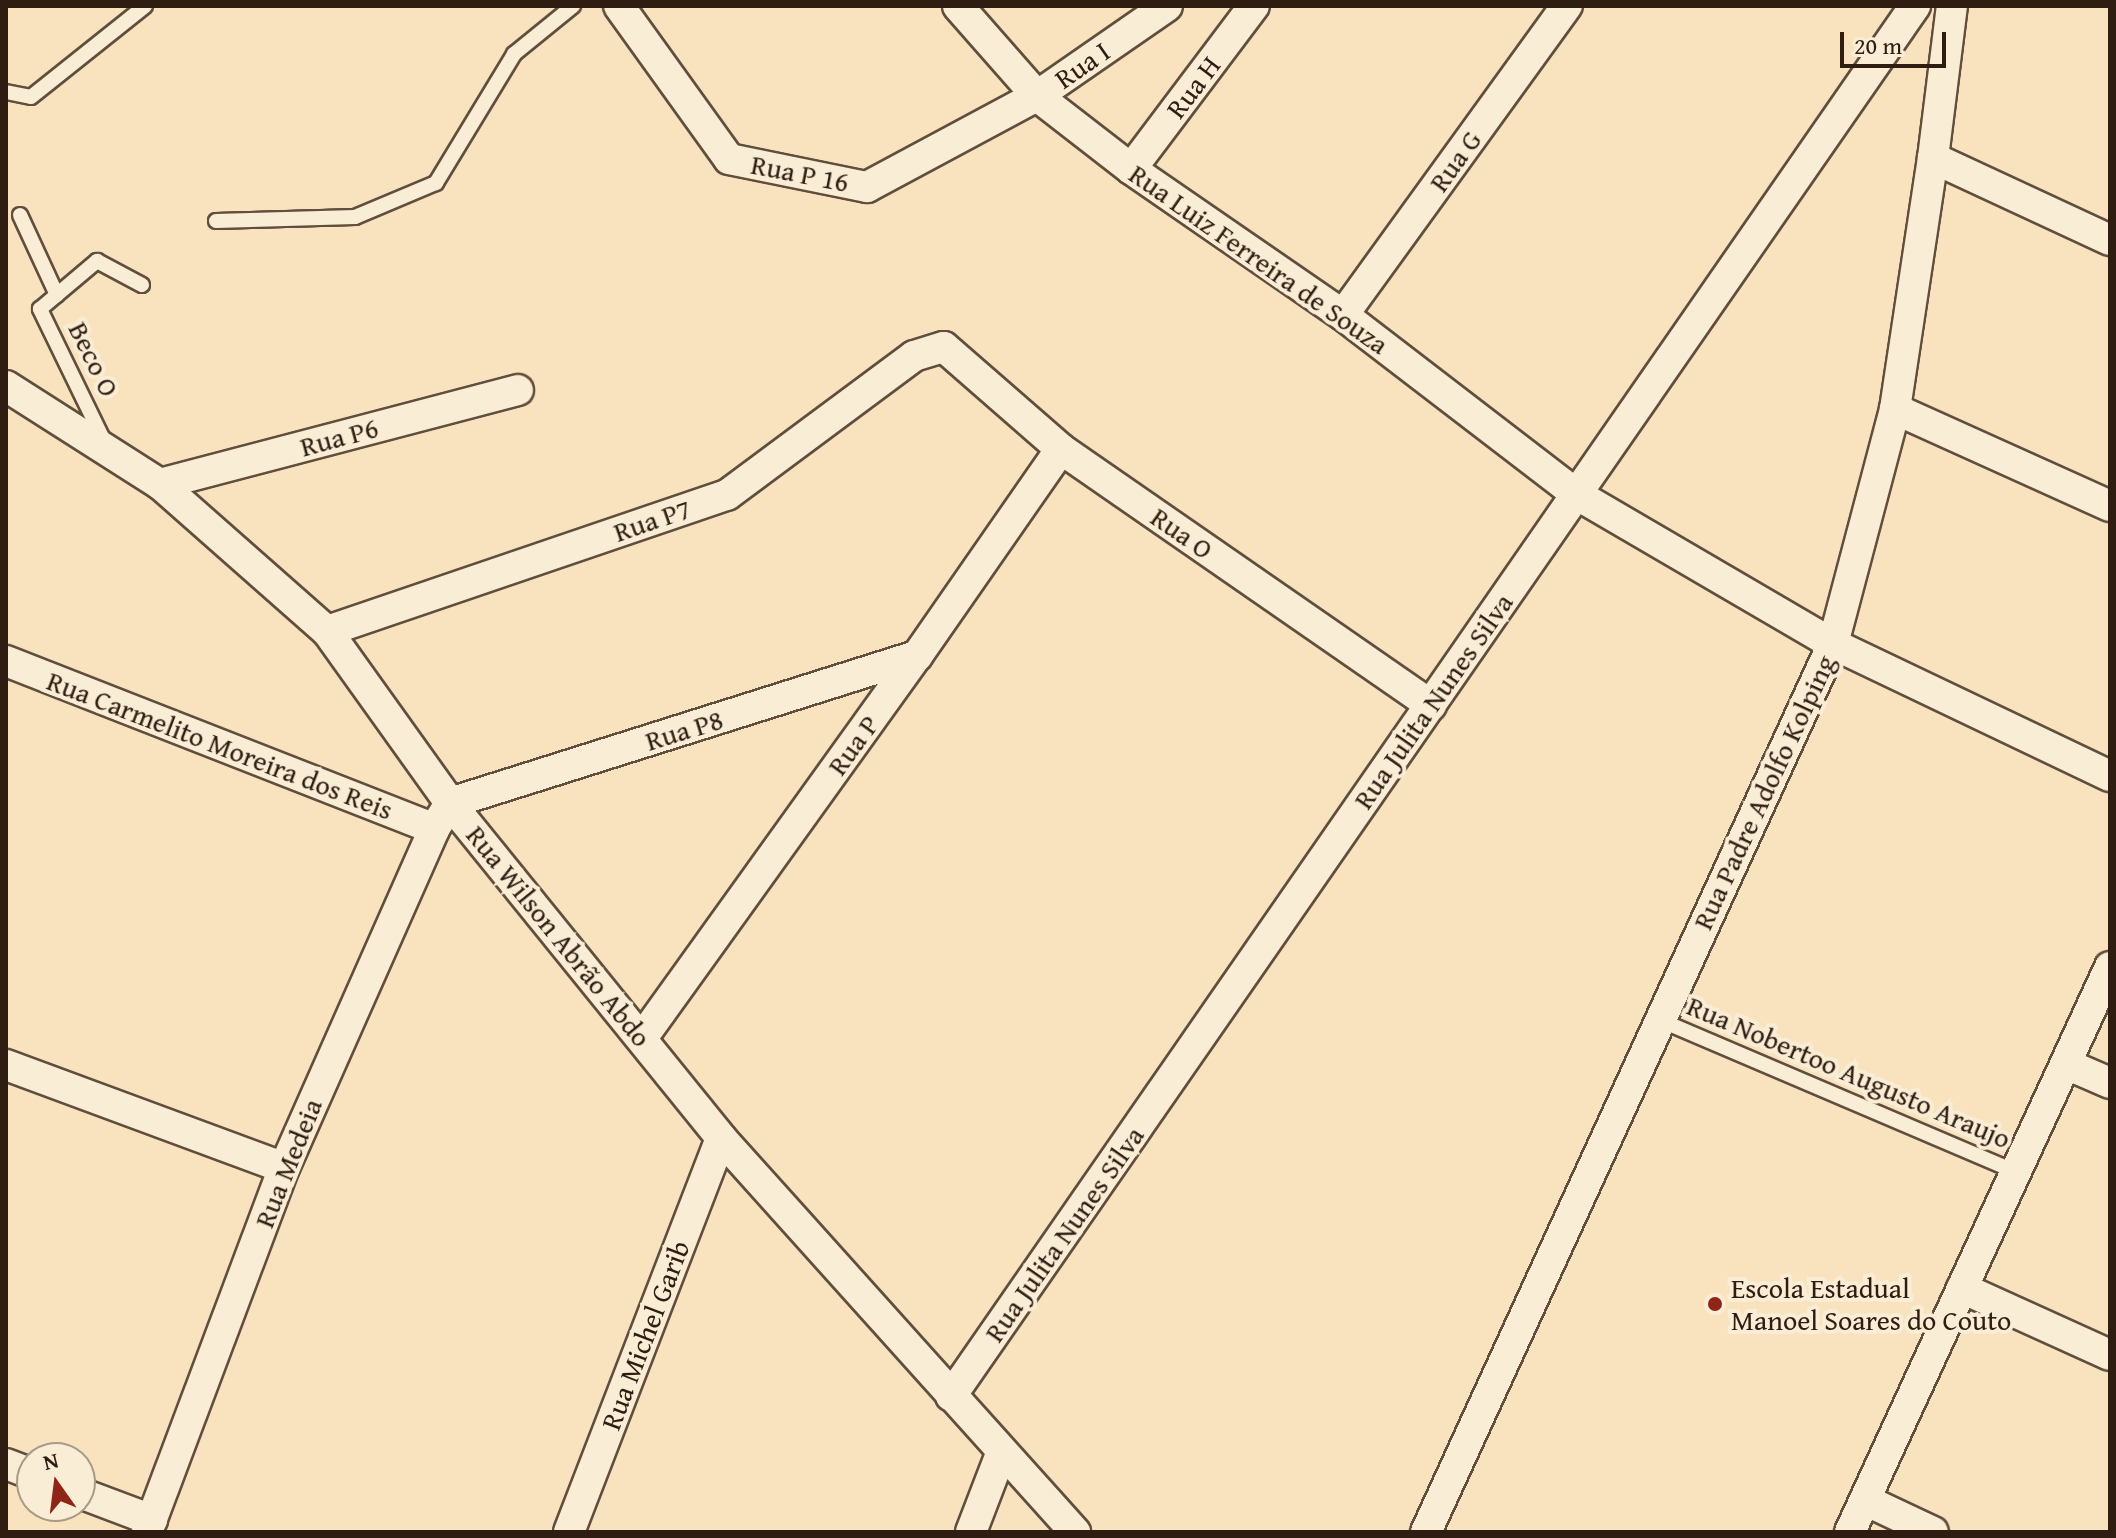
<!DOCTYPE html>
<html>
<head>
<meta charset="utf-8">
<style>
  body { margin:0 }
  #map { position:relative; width:2116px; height:1538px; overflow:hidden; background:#f8e3be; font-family:"Gentium Book Plus",serif }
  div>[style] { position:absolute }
  .roads { filter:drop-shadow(2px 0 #614e3d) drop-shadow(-2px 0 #614e3d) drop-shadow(0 2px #614e3d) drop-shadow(0 -2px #614e3d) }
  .service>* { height:14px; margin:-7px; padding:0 7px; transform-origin:7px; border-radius:7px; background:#faedd5 }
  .minor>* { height:30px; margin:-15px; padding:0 15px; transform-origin:15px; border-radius:15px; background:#faedd5 }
  .dots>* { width:22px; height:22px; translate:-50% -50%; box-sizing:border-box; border:4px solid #faedd5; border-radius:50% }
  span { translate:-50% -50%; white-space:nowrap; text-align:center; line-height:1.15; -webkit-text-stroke:8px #faedd5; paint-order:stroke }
  .street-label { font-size:28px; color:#2f1d12 }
  .poi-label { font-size:28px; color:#2f1d12 }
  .left { translate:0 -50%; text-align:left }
  .frame { position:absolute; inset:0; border:8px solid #2f1d12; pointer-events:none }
  .north { position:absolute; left:16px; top:1442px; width:80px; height:80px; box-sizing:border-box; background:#faedd5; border:2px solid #a99a87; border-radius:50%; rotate:346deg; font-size:22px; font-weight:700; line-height:32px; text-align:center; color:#2f1d12 }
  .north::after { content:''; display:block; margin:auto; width:28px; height:36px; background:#8f2418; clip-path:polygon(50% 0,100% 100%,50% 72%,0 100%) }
  .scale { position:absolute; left:1840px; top:32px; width:106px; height:36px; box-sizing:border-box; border:4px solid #2f1d12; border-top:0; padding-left:10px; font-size:24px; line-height:28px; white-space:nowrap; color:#2f1d12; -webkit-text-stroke:6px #faedd5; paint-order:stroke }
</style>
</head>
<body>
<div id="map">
  <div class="roads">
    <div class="service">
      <div style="left:6px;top:92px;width:25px;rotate:11deg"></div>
      <div style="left:31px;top:97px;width:146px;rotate:-38.6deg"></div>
      <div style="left:20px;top:215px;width:88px;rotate:65.2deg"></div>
      <div style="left:216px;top:221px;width:139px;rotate:-1.6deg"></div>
      <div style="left:355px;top:217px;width:88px;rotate:-22.8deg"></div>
      <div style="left:436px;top:183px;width:151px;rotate:-58.8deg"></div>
      <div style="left:514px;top:54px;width:76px;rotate:-39.1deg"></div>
      <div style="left:104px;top:441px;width:147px;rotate:-115.9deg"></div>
      <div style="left:40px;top:309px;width:75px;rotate:-40.1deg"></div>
      <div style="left:97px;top:261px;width:51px;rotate:28.1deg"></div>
      <div style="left:1660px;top:1020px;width:387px;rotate:23.1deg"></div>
    </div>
    <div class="minor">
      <div style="left:619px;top:6px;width:188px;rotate:54.3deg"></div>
      <div style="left:729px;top:159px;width:141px;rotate:11.5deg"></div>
      <div style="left:867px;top:187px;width:193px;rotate:-28.2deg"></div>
      <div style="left:1037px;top:96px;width:158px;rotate:-34.7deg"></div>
      <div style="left:958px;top:6px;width:120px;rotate:48.7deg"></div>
      <div style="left:1037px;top:96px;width:119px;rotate:37.8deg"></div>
      <div style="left:1131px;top:169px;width:257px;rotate:34.6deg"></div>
      <div style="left:1343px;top:315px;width:294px;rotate:37.5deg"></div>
      <div style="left:1576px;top:494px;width:298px;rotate:30.3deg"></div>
      <div style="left:1833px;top:644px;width:307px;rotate:25.5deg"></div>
      <div style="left:1933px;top:158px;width:195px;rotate:24.9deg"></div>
      <div style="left:1131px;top:169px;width:204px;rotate:-53deg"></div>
      <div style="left:1343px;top:315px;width:382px;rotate:-54.1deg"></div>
      <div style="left:6px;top:386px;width:183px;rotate:32.5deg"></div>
      <div style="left:160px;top:484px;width:222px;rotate:41.4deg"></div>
      <div style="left:327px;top:631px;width:211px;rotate:54.4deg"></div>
      <div style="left:450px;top:803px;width:431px;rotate:51deg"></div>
      <div style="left:721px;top:1138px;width:530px;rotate:48.06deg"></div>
      <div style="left:1895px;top:409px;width:236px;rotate:24.3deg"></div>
      <div style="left:160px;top:484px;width:370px;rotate:-14.7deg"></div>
      <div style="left:327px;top:631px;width:422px;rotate:-18.8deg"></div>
      <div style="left:727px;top:495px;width:233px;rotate:-36.6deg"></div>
      <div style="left:914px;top:356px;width:31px;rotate:-17deg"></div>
      <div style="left:944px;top:347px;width:155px;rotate:41.1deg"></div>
      <div style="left:1061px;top:449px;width:450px;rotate:34.7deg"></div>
      <div style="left:6px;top:661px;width:460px;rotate:21.4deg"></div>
      <div style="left:642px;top:1038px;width:471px;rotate:-54.3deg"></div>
      <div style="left:917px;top:656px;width:252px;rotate:-55.2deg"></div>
      <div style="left:2066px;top:1064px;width:48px;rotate:23.4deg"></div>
      <div style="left:6px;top:1065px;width:296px;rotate:20.3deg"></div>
      <div style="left:1962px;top:1288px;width:162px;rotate:24.4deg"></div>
      <div style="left:951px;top:1396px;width:1692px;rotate:-55.26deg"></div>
      <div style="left:6px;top:1464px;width:28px;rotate:21deg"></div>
      <div style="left:80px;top:1493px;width:77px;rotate:20.6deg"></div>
      <div style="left:1865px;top:1500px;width:75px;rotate:25.2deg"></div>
      <div style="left:147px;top:1532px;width:389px;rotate:-69.4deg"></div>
      <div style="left:284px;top:1168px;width:371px;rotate:-66.1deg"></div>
      <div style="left:434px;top:829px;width:31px;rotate:-58deg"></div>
      <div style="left:450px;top:803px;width:490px;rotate:-17.5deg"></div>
      <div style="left:569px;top:1532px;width:422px;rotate:-68.9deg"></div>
      <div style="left:971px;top:1532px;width:84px;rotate:-69deg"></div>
      <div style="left:1426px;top:1532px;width:977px;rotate:-65.38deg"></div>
      <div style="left:1833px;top:644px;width:243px;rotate:-75.2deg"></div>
      <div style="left:1895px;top:409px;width:254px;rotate:-81.4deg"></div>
      <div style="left:1933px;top:158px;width:153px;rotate:-82.9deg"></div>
      <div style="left:1850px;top:1532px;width:622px;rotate:-65.29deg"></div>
    </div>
  </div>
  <div class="dots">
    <div style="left:1715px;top:1304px;background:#8f2418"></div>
  </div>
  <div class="street-label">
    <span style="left:1082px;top:65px;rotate:-35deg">Rua I</span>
    <span style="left:1193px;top:87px;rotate:-53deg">Rua H</span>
    <span style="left:1455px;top:161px;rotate:-54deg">Rua G</span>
    <span style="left:800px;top:173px;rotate:11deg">Rua P 16</span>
    <span style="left:1259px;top:259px;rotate:35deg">Rua Luiz Ferreira de Souza</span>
    <span style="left:94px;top:359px;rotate:64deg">Beco O</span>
    <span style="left:339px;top:437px;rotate:-15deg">Rua P6</span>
    <span style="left:652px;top:520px;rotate:-19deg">Rua P7</span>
    <span style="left:1182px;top:533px;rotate:35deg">Rua O</span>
    <span style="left:1433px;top:701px;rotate:-55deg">Rua Julita Nunes Silva</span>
    <span style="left:684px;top:730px;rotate:-17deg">Rua P8</span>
    <span style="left:220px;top:745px;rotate:21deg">Rua Carmelito Moreira dos Reis</span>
    <span style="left:853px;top:745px;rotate:-54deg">Rua P</span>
    <span style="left:1764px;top:792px;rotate:-65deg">Rua Padre Adolfo Kolping</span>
    <span style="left:559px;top:936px;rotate:51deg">Rua Wilson Abrão Abdo</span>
    <span style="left:1849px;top:1072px;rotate:23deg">Rua Nobertoo Augusto Araujo</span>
    <span style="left:288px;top:1163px;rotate:-68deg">Rua Medeia</span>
    <span style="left:1064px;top:1234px;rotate:-55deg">Rua Julita Nunes Silva</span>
    <span style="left:645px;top:1335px;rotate:-69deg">Rua Michel Garib</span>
  </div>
  <div class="poi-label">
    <span class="left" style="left:1731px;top:1304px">Escola Estadual<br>Manoel Soares do Couto</span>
  </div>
  <div class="frame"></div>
  <div class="north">N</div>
  <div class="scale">20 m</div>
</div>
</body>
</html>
